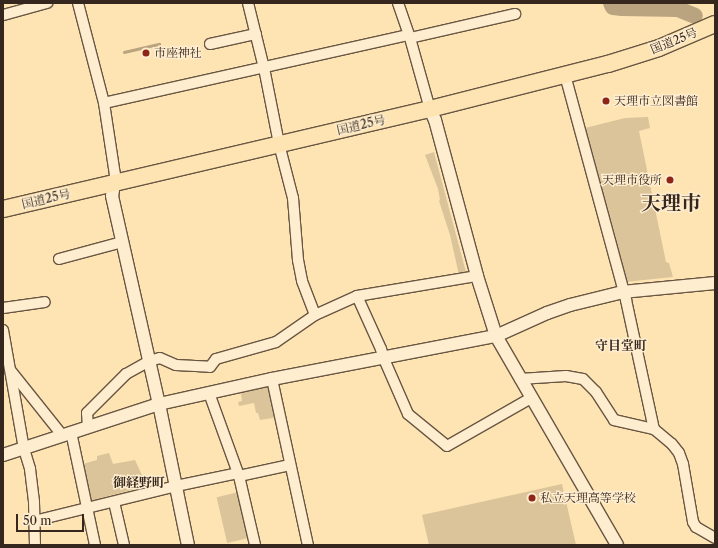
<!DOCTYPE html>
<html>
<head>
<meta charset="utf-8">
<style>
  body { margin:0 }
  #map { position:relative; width:718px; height:548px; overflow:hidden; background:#fee4b3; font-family:"Libre Caslon Text","Noto Serif JP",serif }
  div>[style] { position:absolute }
  .green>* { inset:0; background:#dcc49a; transform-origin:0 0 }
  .stream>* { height:2.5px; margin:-1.25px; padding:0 1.25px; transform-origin:1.25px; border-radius:1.25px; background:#baa480 }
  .river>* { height:16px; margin:-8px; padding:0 8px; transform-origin:8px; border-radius:8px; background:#baa480 }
  .roads { filter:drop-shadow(1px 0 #685643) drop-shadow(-1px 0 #685643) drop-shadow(0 1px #685643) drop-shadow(0 -1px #685643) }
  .minor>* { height:10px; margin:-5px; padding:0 5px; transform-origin:5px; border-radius:5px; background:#feedce }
  .tertiary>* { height:12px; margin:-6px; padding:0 6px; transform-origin:6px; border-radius:6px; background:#feedce }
  .trunk>* { height:16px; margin:-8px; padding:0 8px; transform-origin:8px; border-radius:8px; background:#fee4b3 }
  .dots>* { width:11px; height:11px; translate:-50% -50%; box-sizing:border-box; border:2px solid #feedce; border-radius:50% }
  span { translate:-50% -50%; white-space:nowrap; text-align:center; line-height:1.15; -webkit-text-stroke:3px #feedce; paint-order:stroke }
  .street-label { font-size:12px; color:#36271e }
  .poi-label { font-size:12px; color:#36271e }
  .left { translate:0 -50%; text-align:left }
  .right { translate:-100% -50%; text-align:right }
  .neighbourhood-label { font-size:13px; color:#36271e; font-weight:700 }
  .town-label { font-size:20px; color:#36271e; font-weight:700 }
  .frame { position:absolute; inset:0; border:4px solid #36271e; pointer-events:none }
  .scale { position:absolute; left:16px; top:514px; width:68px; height:18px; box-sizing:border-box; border:2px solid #36271e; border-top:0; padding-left:5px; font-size:12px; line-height:14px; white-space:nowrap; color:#36271e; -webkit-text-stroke:3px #feedce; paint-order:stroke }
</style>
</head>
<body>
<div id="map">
  <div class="green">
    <div style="clip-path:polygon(648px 117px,650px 128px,639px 131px,666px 262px,669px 263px,673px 277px,625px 282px,581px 129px,625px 118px)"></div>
    <div style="clip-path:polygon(434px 152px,466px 272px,459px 275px,450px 235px,439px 201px,440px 200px,438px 189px,425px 155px)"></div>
    <div style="clip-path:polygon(271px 381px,279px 417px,260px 420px,258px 413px,256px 413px,254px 403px,239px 406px,238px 402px,242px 401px,240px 388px)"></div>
    <div style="clip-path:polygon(109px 453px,113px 464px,135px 460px,147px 486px,93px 500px,86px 496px,79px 465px,97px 460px,97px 456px)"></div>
    <div style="clip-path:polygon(562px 484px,576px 545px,429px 545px,422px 515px)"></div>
    <div style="left:239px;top:492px;width:47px;height:23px;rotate:77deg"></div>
  </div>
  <div class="stream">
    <div style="left:124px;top:52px;width:36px;rotate:-13deg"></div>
  </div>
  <div class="river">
    <div style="left:611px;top:3px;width:4px;rotate:63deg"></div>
    <div style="left:613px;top:7px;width:9px;rotate:6deg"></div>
    <div style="left:622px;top:8px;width:56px;rotate:1deg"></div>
    <div style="left:678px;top:9px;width:18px;rotate:22deg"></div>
  </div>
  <div class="roads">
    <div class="minor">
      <div style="left:78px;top:3px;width:103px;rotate:75.4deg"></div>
      <div style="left:104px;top:103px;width:73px;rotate:81.3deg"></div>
      <div style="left:115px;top:175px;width:9px;rotate:96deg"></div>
      <div style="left:248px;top:3px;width:67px;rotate:76.2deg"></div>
      <div style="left:264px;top:68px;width:77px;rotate:78.8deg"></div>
      <div style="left:279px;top:144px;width:56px;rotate:75.5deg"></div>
      <div style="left:293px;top:198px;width:62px;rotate:85.4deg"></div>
      <div style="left:298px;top:260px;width:21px;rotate:79deg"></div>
      <div style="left:302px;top:281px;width:36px;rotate:69deg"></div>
      <div style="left:398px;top:3px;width:37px;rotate:71deg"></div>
      <div style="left:410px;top:38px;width:74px;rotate:74.3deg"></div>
      <div style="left:3px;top:15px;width:46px;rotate:-15.3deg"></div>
      <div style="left:410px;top:38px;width:108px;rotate:-12.9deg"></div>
      <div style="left:210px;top:44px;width:47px;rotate:-12.3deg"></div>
      <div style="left:565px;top:75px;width:233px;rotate:74.8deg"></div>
      <div style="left:626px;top:300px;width:132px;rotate:77.8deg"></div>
      <div style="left:104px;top:103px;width:312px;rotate:-12.6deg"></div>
      <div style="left:59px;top:259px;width:65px;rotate:-15.1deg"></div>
      <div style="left:357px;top:296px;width:58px;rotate:65.6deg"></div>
      <div style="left:381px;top:349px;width:10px;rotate:73deg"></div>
      <div style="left:384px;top:359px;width:60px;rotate:66.4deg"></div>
      <div style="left:408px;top:414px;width:50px;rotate:39.4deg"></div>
      <div style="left:447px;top:446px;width:97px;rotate:-29.7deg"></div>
      <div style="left:3px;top:308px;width:42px;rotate:-8.1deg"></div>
      <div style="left:3px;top:330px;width:121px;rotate:80deg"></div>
      <div style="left:24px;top:449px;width:21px;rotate:73deg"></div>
      <div style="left:30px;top:469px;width:33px;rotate:83deg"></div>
      <div style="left:34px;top:502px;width:43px;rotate:88.7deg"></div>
      <div style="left:11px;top:371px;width:82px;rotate:51.4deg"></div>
      <div style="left:272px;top:379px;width:170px;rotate:77.8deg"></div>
      <div style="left:520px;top:379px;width:46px;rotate:-3.7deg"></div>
      <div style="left:566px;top:376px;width:17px;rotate:10deg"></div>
      <div style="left:583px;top:379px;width:18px;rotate:45deg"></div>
      <div style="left:596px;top:392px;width:33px;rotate:57deg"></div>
      <div style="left:614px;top:420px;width:41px;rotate:12.7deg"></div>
      <div style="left:654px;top:429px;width:23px;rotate:40deg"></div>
      <div style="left:672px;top:444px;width:11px;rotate:52deg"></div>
      <div style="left:679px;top:453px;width:12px;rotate:70deg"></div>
      <div style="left:683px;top:464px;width:59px;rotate:80.2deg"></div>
      <div style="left:693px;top:522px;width:6px;rotate:59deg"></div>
      <div style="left:696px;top:527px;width:22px;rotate:30deg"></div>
      <div style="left:209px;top:393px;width:88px;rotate:70.1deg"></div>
      <div style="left:239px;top:476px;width:71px;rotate:76.9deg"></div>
      <div style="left:88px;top:427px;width:14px;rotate:-94deg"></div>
      <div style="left:87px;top:413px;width:55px;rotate:-45deg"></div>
      <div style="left:126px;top:374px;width:26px;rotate:-29deg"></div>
      <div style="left:149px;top:361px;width:11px;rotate:-15deg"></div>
      <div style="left:160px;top:358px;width:17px;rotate:24deg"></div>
      <div style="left:176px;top:365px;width:34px;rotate:3deg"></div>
      <div style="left:210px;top:367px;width:10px;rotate:-53deg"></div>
      <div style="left:216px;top:359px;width:62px;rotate:-15.8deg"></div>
      <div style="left:276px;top:342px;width:47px;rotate:-34.7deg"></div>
      <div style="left:315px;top:315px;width:46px;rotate:-24.3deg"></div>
      <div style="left:357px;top:296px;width:122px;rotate:-9.5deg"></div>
      <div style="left:71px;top:432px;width:116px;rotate:78deg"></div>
      <div style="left:239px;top:476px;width:52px;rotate:-12.2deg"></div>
      <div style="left:114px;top:502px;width:44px;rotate:76.9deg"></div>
      <div style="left:34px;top:521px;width:146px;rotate:-13.8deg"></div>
      <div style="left:176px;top:486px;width:63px;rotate:-11.8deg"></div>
    </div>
    <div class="tertiary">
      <div style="left:430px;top:109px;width:12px;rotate:66deg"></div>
      <div style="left:435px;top:120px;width:162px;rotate:74.9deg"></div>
      <div style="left:477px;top:276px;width:63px;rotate:72.4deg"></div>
      <div style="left:496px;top:336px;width:241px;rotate:59.9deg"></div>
      <div style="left:114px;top:184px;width:12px;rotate:99deg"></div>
      <div style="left:112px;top:196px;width:213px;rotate:77.3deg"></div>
      <div style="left:159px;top:404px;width:144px;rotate:78.4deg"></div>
      <div style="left:3px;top:455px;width:164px;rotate:-18.1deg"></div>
      <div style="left:159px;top:404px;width:116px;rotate:-12.5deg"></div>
      <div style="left:272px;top:379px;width:228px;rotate:-10.9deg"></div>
      <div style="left:496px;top:336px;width:56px;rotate:-24.3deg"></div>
      <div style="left:547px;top:313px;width:24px;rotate:-19deg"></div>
      <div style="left:570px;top:305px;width:55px;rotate:-13.8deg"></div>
      <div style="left:623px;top:292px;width:92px;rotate:-5.6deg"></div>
    </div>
    <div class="trunk">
      <div style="left:3px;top:209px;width:439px;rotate:-13.2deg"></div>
      <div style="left:430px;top:109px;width:184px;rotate:-14.2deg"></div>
      <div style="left:608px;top:64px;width:53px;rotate:-17.4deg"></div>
      <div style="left:659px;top:48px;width:61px;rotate:-23.2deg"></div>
    </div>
  </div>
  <div class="dots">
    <div style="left:146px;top:53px;background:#8f2418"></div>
    <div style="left:606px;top:101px;background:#8f2418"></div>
    <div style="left:670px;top:180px;background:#8f2418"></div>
    <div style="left:532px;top:498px;background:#8f2418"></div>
  </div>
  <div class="street-label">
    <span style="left:674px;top:41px;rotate:-22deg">国道25号</span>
    <span style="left:361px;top:125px;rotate:-13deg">国道25号</span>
    <span style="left:46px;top:199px;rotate:-13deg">国道25号</span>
  </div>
  <div class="poi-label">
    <span class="left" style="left:154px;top:53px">市座神社</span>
    <span class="left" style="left:614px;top:101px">天理市立図書館</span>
    <span class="right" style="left:662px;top:180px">天理市役所</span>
    <span class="left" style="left:540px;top:498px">私立天理高等学校</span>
  </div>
  <div class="neighbourhood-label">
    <span style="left:621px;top:345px">守目堂町</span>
    <span style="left:139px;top:482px">御経野町</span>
  </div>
  <div class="town-label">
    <span style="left:671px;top:203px">天理市</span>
  </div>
  <div class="frame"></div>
  <div class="scale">50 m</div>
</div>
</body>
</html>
